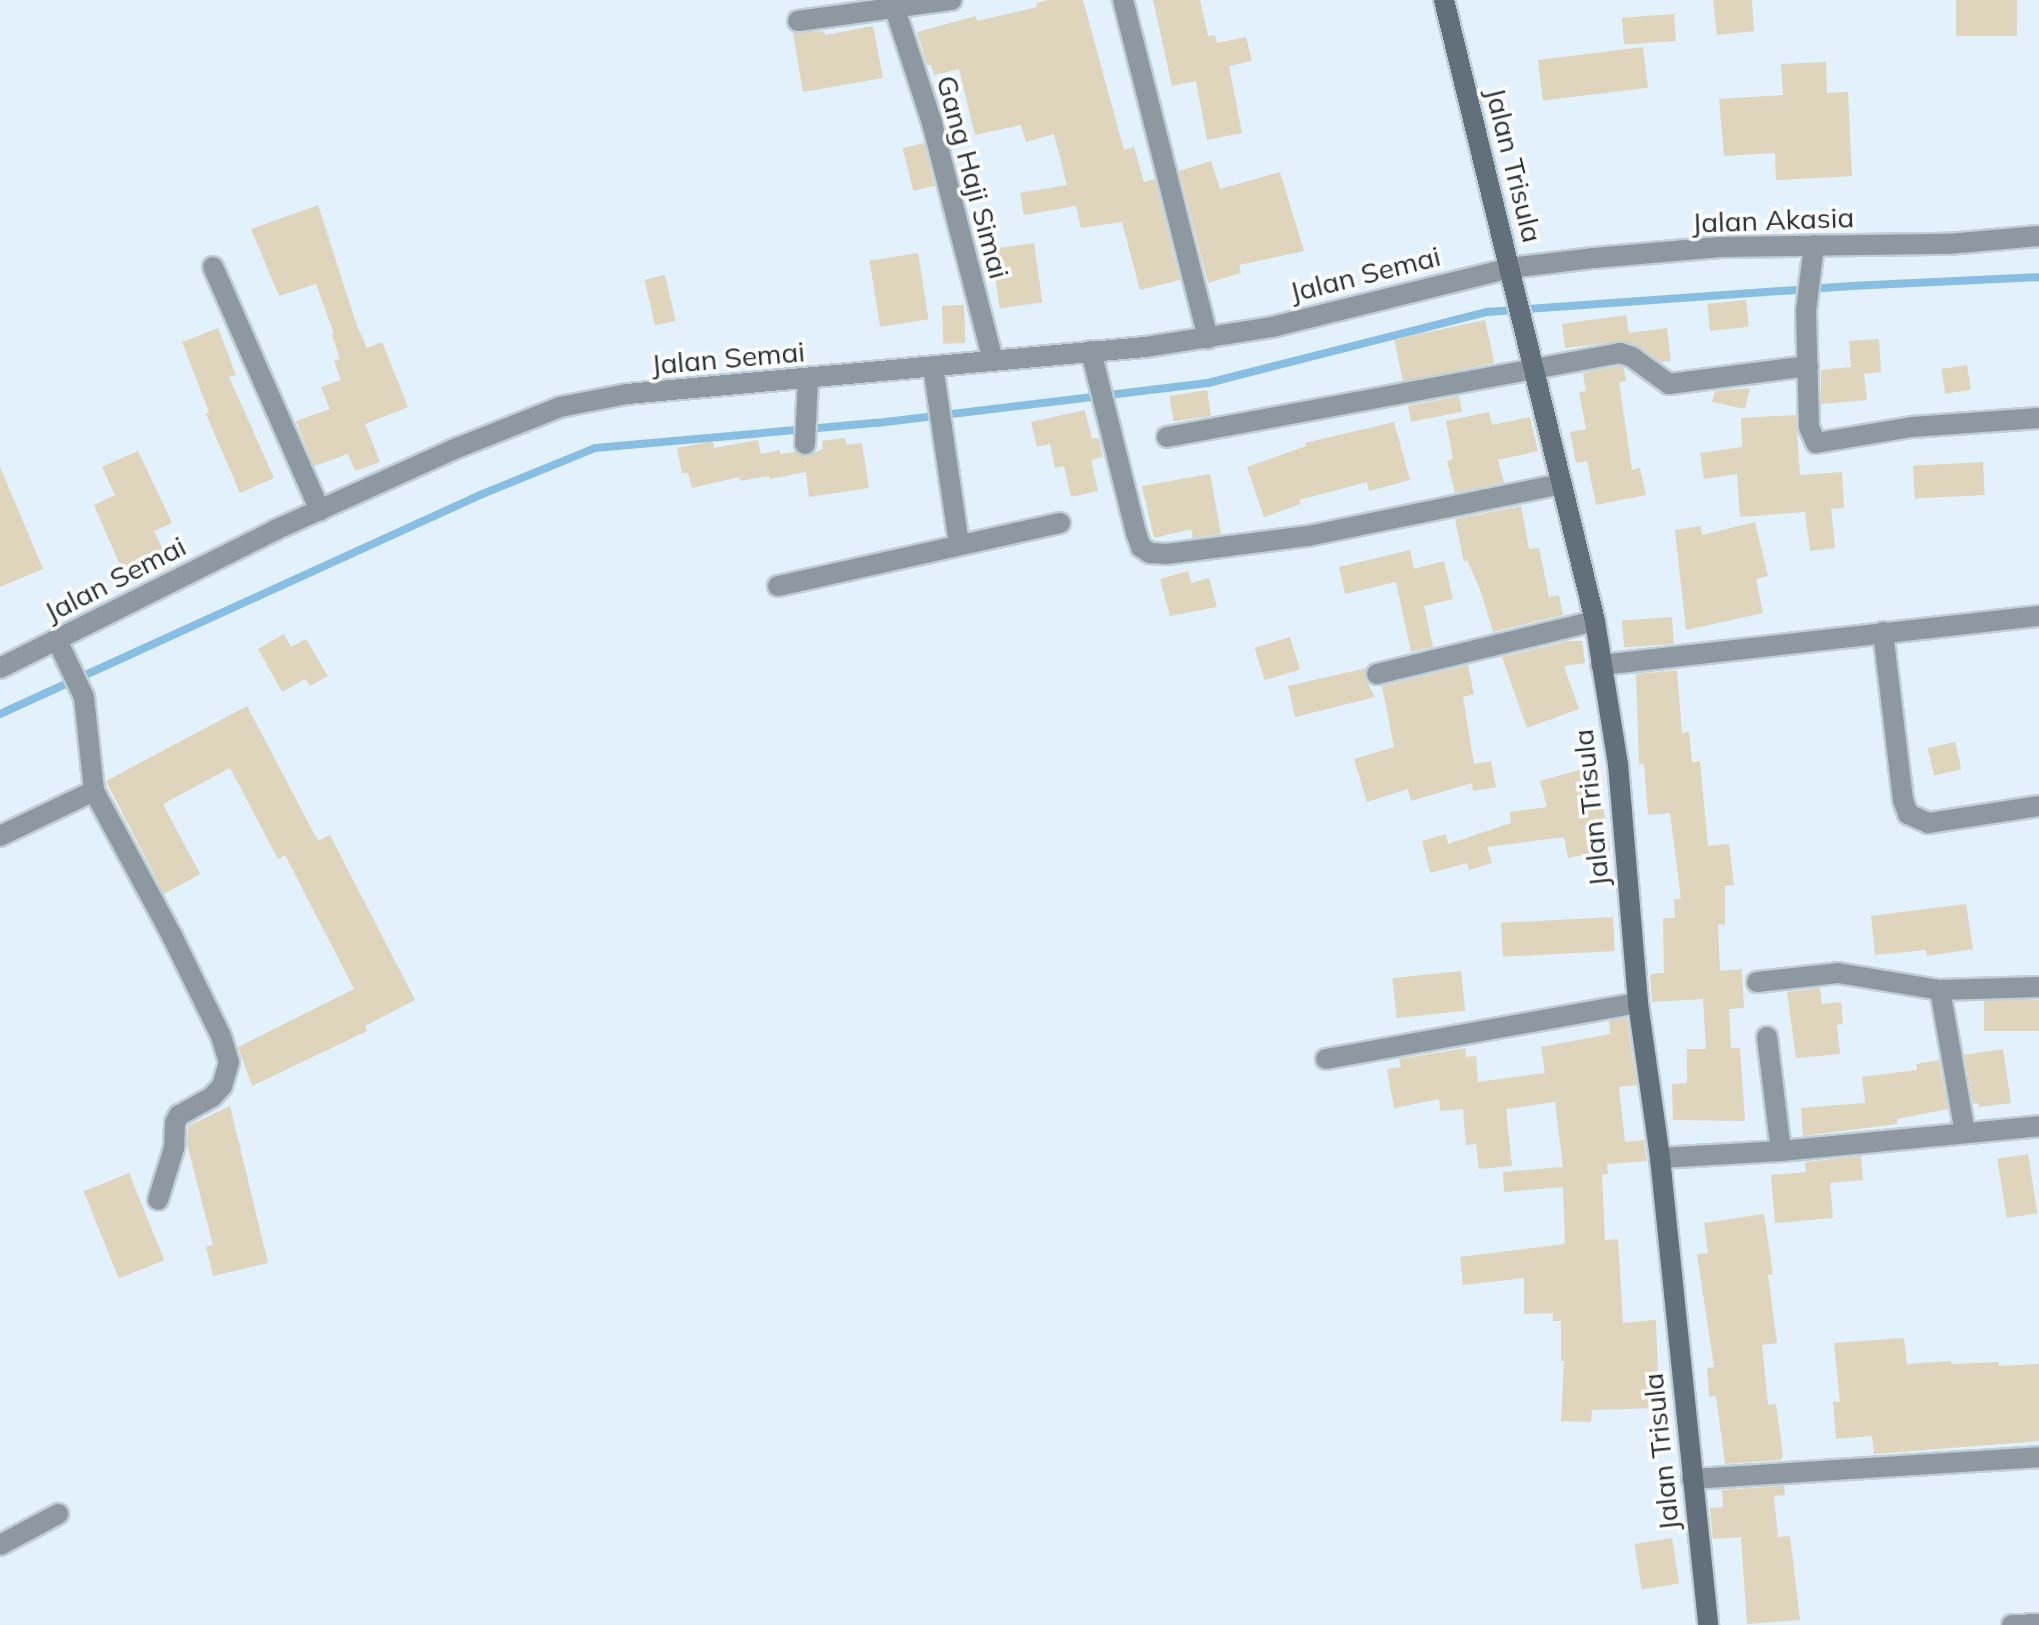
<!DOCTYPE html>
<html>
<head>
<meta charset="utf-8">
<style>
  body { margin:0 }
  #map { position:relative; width:2039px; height:1625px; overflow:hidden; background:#e2f1fb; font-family:Mulish,sans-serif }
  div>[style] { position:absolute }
  .stream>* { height:8px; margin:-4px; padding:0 4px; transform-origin:4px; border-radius:4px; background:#89bee3 }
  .building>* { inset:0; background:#ded5bc; transform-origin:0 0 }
  .roads { filter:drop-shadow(2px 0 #c0ced7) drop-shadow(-2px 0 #c0ced7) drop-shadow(0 2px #c0ced7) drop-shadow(0 -2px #c0ced7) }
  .street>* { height:20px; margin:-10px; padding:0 10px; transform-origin:10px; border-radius:10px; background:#8e98a0 }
  .secondary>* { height:20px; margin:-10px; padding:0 10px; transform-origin:10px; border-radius:10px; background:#61707a }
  span { translate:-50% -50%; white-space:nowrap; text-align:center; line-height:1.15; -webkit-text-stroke:7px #fff; paint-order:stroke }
  .street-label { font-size:28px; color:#252f35 }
</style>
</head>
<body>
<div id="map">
  <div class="stream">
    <div style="left:0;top:714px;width:528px;rotate:-24.52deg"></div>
    <div style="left:480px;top:495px;width:124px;rotate:-22.2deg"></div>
    <div style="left:595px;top:448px;width:283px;rotate:-5.1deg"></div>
    <div style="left:877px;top:423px;width:333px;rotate:-6.9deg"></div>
    <div style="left:1208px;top:383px;width:288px;rotate:-14.3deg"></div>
    <div style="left:1487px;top:312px;width:365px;rotate:-4.1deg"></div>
    <div style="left:1851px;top:286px;width:188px;rotate:-2.7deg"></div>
  </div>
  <div class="building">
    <div style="clip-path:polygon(1048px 0,1083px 0,1124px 150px,1134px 147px,1144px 182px,1155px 179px,1180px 280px,1140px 290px,1122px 222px,1081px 228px,1076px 206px,1024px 215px,1020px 193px,1067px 185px,1054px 134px,1026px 142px,1021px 125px,975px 135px,959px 69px,934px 75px,931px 65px,927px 65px,917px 32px,976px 16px,977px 21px,1037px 7px,1036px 3px)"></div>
    <div style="clip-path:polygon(1153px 0,1200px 0,1208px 36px,1215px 35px,1217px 43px,1246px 37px,1252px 61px,1229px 66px,1242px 133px,1207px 140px,1196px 81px,1172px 86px)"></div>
    <div style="clip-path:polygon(1713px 0,1752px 0,1754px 31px,1717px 35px)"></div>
    <div style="left:1956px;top:0;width:61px;height:36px"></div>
    <div style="left:1674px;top:14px;width:27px;height:52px;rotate:86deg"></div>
    <div style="clip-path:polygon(873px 26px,883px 78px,803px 92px,793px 33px,824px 31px,825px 35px)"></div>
    <div style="left:1643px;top:47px;width:41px;height:106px;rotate:83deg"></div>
    <div style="clip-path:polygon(1826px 62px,1827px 93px,1848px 92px,1852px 176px,1776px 180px,1775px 153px,1724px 156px,1719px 99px,1783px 95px,1781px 64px)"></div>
    <div style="left:924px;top:143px;width:44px;height:22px;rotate:76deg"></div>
    <div style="clip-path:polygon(1211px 161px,1220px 189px,1280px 172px,1304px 251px,1239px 265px,1241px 273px,1208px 283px,1179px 171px)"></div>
    <div style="clip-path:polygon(318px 205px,357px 326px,367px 348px,382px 342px,408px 407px,365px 424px,380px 462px,355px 471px,348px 454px,314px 466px,296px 421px,330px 409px,321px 387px,341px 380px,334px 361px,340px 359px,332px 335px,334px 334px,316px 284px,279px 296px,251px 229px)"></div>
    <div style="left:1034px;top:243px;width:60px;height:43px;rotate:82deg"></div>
    <div style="left:918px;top:253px;width:67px;height:49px;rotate:81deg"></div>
    <div style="left:665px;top:275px;width:47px;height:21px;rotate:77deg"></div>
    <div style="left:1746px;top:300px;width:27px;height:39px;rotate:84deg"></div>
    <div style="left:964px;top:305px;width:38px;height:22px;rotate:88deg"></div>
    <div style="clip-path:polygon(1626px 315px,1629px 333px,1667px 328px,1671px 361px,1661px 362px,1639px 346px,1623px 341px,1565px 348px,1562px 324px)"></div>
    <div style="left:1485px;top:320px;width:44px;height:93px;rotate:78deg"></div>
    <div style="clip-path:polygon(218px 328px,236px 375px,229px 377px,274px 478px,240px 493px,206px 414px,209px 412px,182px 342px)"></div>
    <div style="clip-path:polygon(1879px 339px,1881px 372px,1864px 374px,1867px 400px,1821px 404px,1821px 370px,1851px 367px,1849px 341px)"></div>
    <div style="left:1967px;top:365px;width:25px;height:26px;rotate:81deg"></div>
    <div style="clip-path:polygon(1619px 366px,1624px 368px,1626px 381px,1619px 382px,1632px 470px,1640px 468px,1646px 495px,1596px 505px,1587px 461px,1576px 463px,1570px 432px,1586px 429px,1579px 392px,1586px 391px,1583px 373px)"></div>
    <div style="clip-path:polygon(1750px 388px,1745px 409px,1712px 402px,1715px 391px)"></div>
    <div style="left:1207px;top:390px;width:26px;height:38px;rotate:81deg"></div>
    <div style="left:1459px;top:396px;width:16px;height:52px;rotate:79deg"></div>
    <div style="clip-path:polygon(1085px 410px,1092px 439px,1099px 438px,1103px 457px,1091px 460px,1098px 491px,1071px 497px,1064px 466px,1055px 468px,1050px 444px,1037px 447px,1031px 422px)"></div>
    <div style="clip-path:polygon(1489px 412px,1492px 425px,1530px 417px,1538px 451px,1498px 460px,1504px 483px,1455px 493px,1447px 461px,1453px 459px,1446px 421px)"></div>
    <div style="clip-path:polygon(1796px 415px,1800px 475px,1842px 472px,1844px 508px,1831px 509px,1835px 548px,1810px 551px,1805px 512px,1740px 517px,1737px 474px,1704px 479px,1700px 453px,1742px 447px,1741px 418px)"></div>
    <div style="clip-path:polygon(1394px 422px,1410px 480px,1369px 491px,1367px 482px,1299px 500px,1301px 504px,1264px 517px,1247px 467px,1306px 446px,1305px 443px)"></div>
    <div style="clip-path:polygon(845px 438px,847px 445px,862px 443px,869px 488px,809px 497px,806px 472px,770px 479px,769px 476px,740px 481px,739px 477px,692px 488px,688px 473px,682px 473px,677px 448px,713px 441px,714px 448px,758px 440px,761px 454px,780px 450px,780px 454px,795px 452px,805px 457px,823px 449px,822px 441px)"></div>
    <div style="clip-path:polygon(138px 451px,172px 523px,154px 531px,171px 567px,128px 584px,94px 505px,115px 495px,102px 467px)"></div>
    <div style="left:1983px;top:462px;width:33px;height:70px;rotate:87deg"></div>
    <div style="clip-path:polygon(0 467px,43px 569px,0 587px)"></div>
    <div style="clip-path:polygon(1210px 474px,1221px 534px,1193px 538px,1191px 529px,1154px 538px,1142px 486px)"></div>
    <div style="clip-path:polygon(1521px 506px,1529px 549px,1539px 548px,1549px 597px,1559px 595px,1563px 615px,1493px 632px,1481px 592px,1467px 560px,1464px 562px,1455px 519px)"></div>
    <div style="clip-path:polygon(1755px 522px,1768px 576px,1756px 579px,1763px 613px,1686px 630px,1675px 530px,1701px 526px,1702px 535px)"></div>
    <div style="clip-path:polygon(1410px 550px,1414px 569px,1444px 561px,1453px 599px,1424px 606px,1433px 647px,1411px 652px,1396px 582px,1345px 594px,1339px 567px)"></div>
    <div style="clip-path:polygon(1188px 571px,1191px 583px,1209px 578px,1217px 607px,1170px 616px,1160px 579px)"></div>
    <div style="left:1672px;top:617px;width:27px;height:50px;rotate:86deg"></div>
    <div style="clip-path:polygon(284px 634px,291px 647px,306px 639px,328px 676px,310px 686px,305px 679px,282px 692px,258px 649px)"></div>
    <div style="left:1290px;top:637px;width:34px;height:37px;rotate:73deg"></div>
    <div style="clip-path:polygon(1568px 641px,1582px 641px,1585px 663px,1564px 666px,1579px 709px,1527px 728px,1502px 657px)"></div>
    <div style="clip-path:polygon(1468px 665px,1474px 694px,1463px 697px,1474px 764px,1491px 761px,1496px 787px,1473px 791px,1472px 783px,1411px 801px,1408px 789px,1367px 802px,1354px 759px,1394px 747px,1382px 686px)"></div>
    <div style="clip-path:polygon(1366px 668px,1365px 678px,1375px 697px,1295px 717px,1288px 686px)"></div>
    <div style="clip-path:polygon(1677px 670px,1682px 733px,1689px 732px,1692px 762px,1700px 761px,1708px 846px,1729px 844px,1734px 885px,1725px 886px,1725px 925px,1718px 924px,1720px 971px,1742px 969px,1744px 1008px,1729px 1009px,1731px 1048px,1740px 1048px,1745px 1121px,1673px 1120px,1672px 1084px,1687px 1083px,1687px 1049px,1706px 1049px,1703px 999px,1652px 1002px,1650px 974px,1664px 973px,1663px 918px,1675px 918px,1674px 899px,1681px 899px,1670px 813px,1648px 815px,1644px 764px,1639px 764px,1636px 674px)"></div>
    <div style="clip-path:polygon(247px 706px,318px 841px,330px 835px,415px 1000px,365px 1026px,367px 1031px,252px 1086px,238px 1047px,354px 989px,285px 855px,278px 859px,230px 768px,163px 804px,200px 874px,164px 894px,106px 781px)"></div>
    <div style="left:1955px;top:742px;width:28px;height:28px;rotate:77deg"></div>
    <div style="clip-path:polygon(1586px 768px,1594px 795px,1601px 793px,1610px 850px,1568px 858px,1564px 837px,1487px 847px,1492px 863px,1469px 870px,1467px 863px,1430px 873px,1422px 841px,1446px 834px,1448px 844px,1511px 823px,1510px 812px,1547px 807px,1540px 781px)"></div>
    <div style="clip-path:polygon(1966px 904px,1973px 949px,1927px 956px,1926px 950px,1875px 955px,1871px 916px)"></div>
    <div style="left:1613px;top:917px;width:34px;height:112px;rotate:87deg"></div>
    <div style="left:1461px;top:971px;width:40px;height:69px;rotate:84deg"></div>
    <div style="clip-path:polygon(1820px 988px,1822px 1004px,1841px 1002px,1843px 1024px,1837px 1025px,1840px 1054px,1796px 1058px,1787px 992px)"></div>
    <div style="left:2039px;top:1000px;width:31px;height:55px;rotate:90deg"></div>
    <div style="clip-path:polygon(1627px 1018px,1637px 1085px,1619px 1087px,1625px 1142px,1644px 1140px,1647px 1161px,1607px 1164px,1608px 1174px,1602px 1175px,1605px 1240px,1618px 1239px,1623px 1323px,1656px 1320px,1659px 1408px,1592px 1410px,1591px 1422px,1561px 1421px,1564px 1361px,1561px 1361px,1561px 1321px,1553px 1321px,1553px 1313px,1524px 1314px,1524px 1278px,1463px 1285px,1460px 1257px,1565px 1244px,1563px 1187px,1504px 1192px,1503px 1172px,1563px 1167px,1555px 1102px,1506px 1109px,1512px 1166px,1479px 1169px,1476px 1144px,1466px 1145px,1463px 1109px,1440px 1111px,1439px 1099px,1394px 1108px,1387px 1069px,1401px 1067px,1399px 1059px,1465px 1048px,1466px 1057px,1476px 1056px,1478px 1082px,1545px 1073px,1541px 1047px,1610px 1034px,1609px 1021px)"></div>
    <div style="clip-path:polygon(2003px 1049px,2011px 1103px,1979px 1107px,1978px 1103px,1973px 1104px,1964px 1055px)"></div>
    <div style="clip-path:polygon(1939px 1060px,1948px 1109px,1897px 1119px,1897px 1124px,1803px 1136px,1801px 1108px,1865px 1103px,1862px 1077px,1917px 1070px,1916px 1064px)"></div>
    <div style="clip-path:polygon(230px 1106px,268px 1263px,213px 1276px,206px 1247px,213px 1245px,187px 1144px,188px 1126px)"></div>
    <div style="left:2028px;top:1154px;width:60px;height:31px;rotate:81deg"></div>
    <div style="clip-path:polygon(1861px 1156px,1863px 1180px,1830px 1183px,1833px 1218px,1775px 1223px,1771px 1175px,1806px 1172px,1805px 1162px)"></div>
    <div style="left:129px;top:1173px;width:94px;height:49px;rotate:68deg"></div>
    <div style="clip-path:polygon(1764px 1214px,1773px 1274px,1768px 1275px,1777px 1343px,1762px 1345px,1768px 1405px,1776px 1404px,1783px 1456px,1781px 1460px,1725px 1464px,1716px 1396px,1709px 1397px,1707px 1368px,1714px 1367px,1697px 1254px,1708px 1253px,1704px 1223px)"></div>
    <div style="clip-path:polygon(1904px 1338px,1907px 1364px,1951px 1361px,1951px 1364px,1999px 1362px,1999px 1366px,2039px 1364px,2039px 1441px,1874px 1454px,1872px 1436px,1836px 1439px,1833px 1402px,1840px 1402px,1834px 1343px)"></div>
    <div style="clip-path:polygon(1784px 1486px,1785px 1495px,1774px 1496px,1778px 1537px,1790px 1536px,1800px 1620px,1747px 1624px,1741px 1537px,1713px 1539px,1710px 1508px,1723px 1507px,1722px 1490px)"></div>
    <div style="left:1672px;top:1538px;width:46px;height:38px;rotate:81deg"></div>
  </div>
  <div class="roads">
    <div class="street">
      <div style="left:1123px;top:0;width:349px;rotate:75.9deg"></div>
      <div style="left:895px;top:9px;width:120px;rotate:72deg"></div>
      <div style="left:932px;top:123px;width:245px;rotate:75.6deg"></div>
      <div style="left:798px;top:21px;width:155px;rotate:-7.8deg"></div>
      <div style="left:1814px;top:245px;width:66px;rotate:96.9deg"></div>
      <div style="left:1806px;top:311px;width:116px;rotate:88.5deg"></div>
      <div style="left:1809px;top:427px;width:17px;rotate:66deg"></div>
      <div style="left:1816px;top:443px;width:97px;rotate:-9.5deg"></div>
      <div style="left:1912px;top:427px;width:127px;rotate:-4.1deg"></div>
      <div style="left:213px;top:267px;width:266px;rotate:66.3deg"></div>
      <div style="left:1091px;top:351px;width:187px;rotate:76.1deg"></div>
      <div style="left:1136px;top:533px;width:15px;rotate:70deg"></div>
      <div style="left:1141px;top:547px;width:11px;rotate:34deg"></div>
      <div style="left:1150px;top:553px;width:17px;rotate:3deg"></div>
      <div style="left:1167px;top:554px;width:142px;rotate:-7.3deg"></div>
      <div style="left:1308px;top:536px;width:259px;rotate:-11.6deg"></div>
      <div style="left:933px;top:366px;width:180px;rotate:81.7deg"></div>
      <div style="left:1167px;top:437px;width:461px;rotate:-10.5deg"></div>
      <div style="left:1620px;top:353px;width:13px;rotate:18deg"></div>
      <div style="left:1632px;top:357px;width:46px;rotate:36.1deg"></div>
      <div style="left:1669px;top:384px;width:140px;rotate:-7.4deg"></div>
      <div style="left:805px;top:444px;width:65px;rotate:-87.4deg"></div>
      <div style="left:778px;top:586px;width:289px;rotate:-12.6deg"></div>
      <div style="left:1883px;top:632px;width:169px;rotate:83.2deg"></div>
      <div style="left:1903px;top:800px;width:15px;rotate:70deg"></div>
      <div style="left:1908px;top:814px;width:22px;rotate:24deg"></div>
      <div style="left:1928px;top:823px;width:112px;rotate:-8.7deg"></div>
      <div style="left:57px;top:640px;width:63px;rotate:64.7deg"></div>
      <div style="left:84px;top:697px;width:95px;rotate:83.9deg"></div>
      <div style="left:94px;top:791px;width:165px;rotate:61.7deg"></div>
      <div style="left:172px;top:936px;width:111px;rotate:63.9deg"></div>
      <div style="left:221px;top:1036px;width:27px;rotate:73deg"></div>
      <div style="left:229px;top:1062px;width:25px;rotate:106deg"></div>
      <div style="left:222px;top:1086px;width:15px;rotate:132deg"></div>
      <div style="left:212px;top:1097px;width:38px;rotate:151deg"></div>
      <div style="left:179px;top:1115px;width:9px;rotate:117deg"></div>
      <div style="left:175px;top:1123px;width:25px;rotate:92deg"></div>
      <div style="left:174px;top:1148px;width:54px;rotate:107.1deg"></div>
      <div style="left:1601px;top:665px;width:441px;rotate:-6.4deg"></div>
      <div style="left:0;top:668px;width:308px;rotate:-26.6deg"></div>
      <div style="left:275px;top:530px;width:200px;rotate:-24.3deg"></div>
      <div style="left:457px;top:448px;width:111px;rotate:-21.7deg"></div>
      <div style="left:560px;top:407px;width:68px;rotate:-11deg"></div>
      <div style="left:627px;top:394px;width:520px;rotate:-5.18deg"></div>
      <div style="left:1145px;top:347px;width:129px;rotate:-8.9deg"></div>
      <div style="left:1272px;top:327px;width:245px;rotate:-13.9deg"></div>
      <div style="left:1510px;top:268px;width:85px;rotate:-6.8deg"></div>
      <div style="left:1594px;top:258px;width:127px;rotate:-5deg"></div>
      <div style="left:1721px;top:247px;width:227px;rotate:-0.8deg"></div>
      <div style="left:1948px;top:244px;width:91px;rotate:-5deg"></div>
      <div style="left:1377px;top:674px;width:224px;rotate:-13.7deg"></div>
      <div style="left:0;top:836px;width:104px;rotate:-25.6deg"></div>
      <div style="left:1757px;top:982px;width:81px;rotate:-6.3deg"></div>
      <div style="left:1838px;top:973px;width:103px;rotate:9.5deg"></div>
      <div style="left:1940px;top:990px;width:145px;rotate:80.1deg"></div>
      <div style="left:1940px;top:990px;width:99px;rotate:-1.7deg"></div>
      <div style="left:1767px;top:1037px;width:115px;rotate:83deg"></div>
      <div style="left:1326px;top:1059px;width:317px;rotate:-10.2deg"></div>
      <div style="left:1660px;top:1158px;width:121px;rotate:-3.3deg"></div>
      <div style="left:1781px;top:1151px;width:259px;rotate:-5.5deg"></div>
      <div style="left:1692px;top:1479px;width:348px;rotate:-3.6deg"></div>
      <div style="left:0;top:1545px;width:66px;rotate:-28.1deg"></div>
      <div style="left:2012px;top:1625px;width:27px;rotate:-2deg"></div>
    </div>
    <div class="secondary">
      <div style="left:1444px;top:0;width:639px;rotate:76.33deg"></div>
      <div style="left:1595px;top:621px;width:145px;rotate:80.9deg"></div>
      <div style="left:1618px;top:764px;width:240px;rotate:85.2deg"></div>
      <div style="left:1638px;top:1003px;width:157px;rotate:81.9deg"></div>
      <div style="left:1660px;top:1158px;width:469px;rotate:84.1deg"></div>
    </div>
  </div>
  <div class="street-label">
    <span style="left:1514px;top:165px;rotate:76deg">Jalan Trisula</span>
    <span style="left:973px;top:177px;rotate:75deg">Gang Haji Simai</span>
    <span style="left:1773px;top:220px;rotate:-2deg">Jalan Akasia</span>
    <span style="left:1365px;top:274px;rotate:-14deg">Jalan Semai</span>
    <span style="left:728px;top:358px;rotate:-5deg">Jalan Semai</span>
    <span style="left:115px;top:579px;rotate:-27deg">Jalan Semai</span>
    <span style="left:1591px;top:808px;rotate:-96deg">Jalan Trisula</span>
    <span style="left:1661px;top:1452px;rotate:-96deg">Jalan Trisula</span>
  </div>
</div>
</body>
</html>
